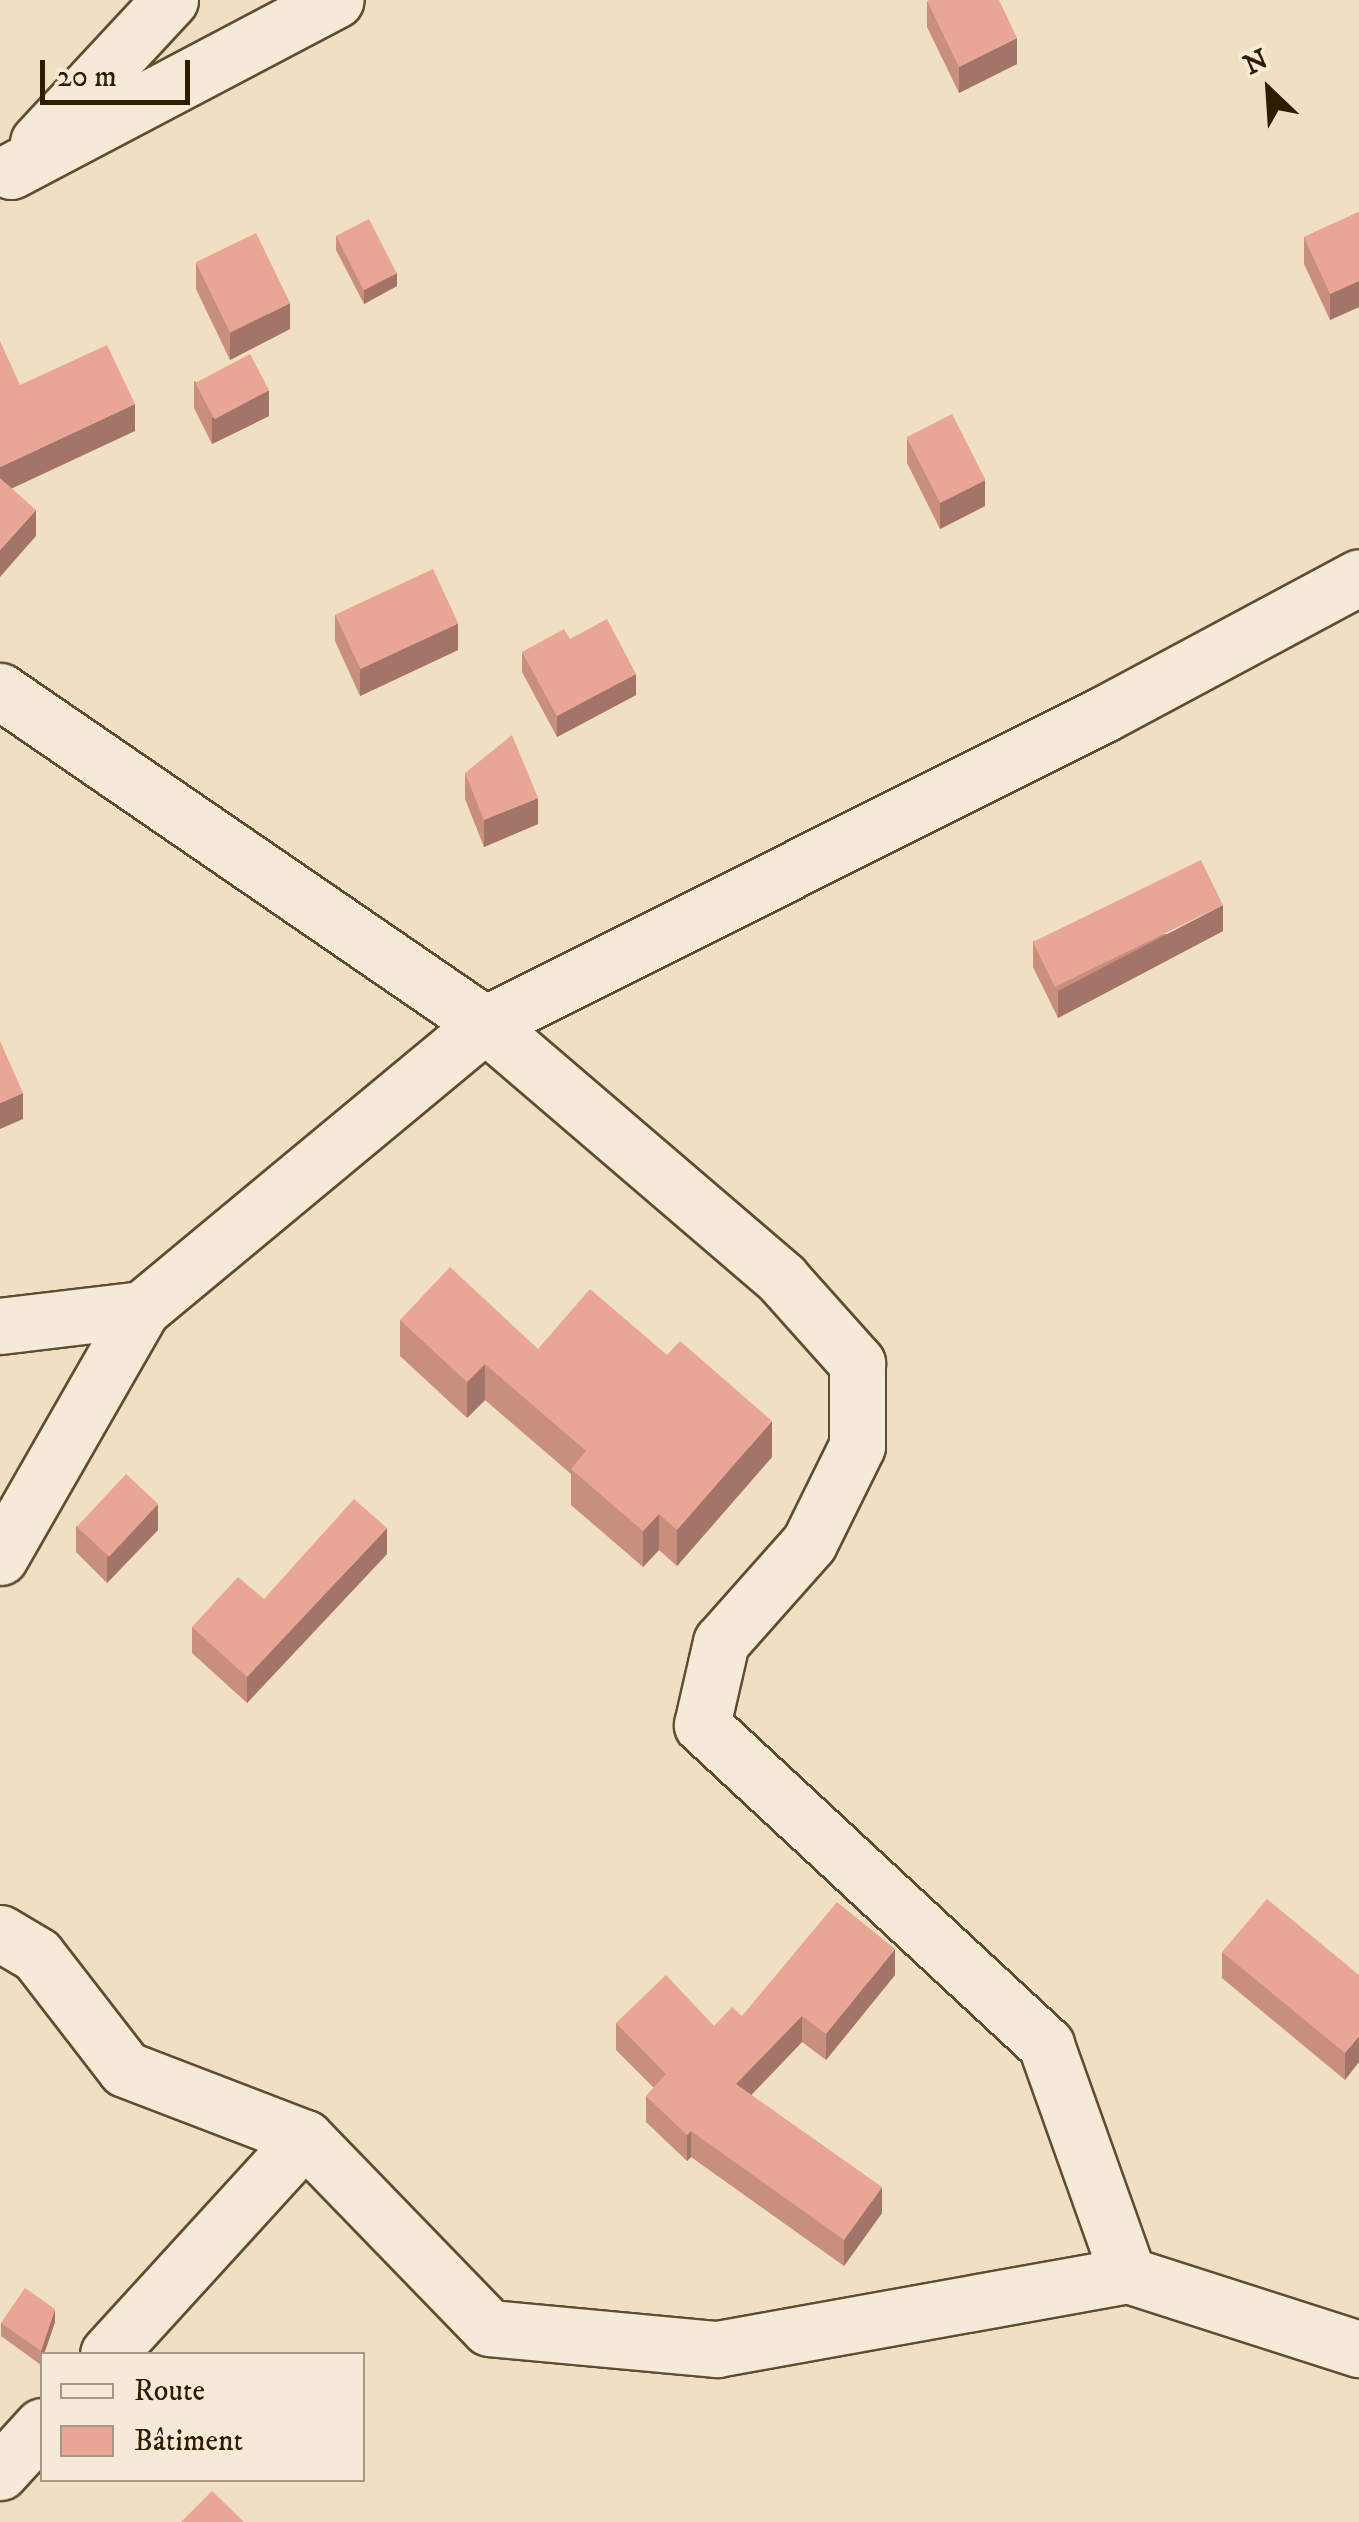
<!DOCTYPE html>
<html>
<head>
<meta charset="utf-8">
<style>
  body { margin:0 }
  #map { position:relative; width:1359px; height:2522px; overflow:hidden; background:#f0dfc3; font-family:"IM FELL DW Pica",serif }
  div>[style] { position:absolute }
  .roads { filter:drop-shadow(2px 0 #604d31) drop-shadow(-2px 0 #604d31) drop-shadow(0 2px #604d31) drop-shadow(0 -2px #604d31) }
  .minor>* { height:55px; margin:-27.5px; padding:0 27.5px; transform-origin:27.5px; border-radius:27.5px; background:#f5ead8 }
  .wall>* { inset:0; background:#c88f7f }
  .shaded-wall>* { inset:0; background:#a37468 }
  .building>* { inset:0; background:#e9a694; transform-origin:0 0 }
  span { translate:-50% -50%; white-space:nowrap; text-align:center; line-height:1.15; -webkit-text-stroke:9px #f5ead8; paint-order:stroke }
  .legend { position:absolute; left:40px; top:2352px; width:325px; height:130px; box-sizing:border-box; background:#f5ead8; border:2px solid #a69882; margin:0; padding:12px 18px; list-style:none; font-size:30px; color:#301c00 }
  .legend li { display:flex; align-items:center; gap:20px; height:50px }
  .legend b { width:50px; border:2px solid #a69882 }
  .north { position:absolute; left:1219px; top:40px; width:100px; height:100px; -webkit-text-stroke:8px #f5ead8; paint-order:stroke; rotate:335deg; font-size:28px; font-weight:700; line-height:40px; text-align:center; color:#301c00 }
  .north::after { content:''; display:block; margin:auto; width:35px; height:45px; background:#301c00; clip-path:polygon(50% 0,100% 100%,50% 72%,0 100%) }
  .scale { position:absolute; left:40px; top:60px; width:150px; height:45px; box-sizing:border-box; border:5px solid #301c00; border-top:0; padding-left:12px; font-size:30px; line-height:35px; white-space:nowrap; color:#301c00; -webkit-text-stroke:8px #f5ead8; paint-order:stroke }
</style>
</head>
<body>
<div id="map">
  <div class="roads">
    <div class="minor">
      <div style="left:38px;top:142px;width:194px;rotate:-47.1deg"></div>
      <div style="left:11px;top:171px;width:367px;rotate:-27.8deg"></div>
      <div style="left:0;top:691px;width:588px;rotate:34.47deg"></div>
      <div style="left:485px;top:1024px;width:391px;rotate:40.6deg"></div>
      <div style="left:782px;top:1279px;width:113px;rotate:48.2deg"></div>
      <div style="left:857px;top:1363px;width:83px;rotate:90deg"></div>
      <div style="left:857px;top:1446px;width:108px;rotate:116.3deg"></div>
      <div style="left:809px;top:1543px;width:132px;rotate:131.6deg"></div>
      <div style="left:721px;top:1642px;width:85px;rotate:102.9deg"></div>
      <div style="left:702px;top:1725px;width:470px;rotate:42.9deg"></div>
      <div style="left:1046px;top:2045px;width:244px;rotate:70.4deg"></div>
      <div style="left:0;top:1326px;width:143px;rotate:-6.8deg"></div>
      <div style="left:142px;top:1309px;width:446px;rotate:-39.7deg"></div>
      <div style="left:485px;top:1024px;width:692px;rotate:-26.6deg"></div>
      <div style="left:1104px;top:714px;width:289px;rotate:-28.2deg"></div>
      <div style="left:0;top:1557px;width:286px;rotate:-60.2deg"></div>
      <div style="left:0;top:1933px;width:43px;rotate:30.7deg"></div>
      <div style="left:37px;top:1955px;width:144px;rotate:52.3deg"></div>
      <div style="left:125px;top:2069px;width:193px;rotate:21deg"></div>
      <div style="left:305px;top:2138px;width:292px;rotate:132.4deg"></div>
      <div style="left:305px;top:2138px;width:264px;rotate:45.9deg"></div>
      <div style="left:489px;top:2328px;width:229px;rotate:5.3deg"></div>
      <div style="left:717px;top:2349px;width:418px;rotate:-10.2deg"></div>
      <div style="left:1128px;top:2275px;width:243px;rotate:17.8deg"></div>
      <div style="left:0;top:2472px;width:62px;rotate:-47.6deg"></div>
    </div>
  </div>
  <div class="wall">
    <div style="clip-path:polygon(927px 1px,1017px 64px,959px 93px,927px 27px)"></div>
    <div style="clip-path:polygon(1359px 212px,1359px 307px,1330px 320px,1304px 264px,1304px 237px)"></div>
    <div style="clip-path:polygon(336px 236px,397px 286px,364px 304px,336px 250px)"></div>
    <div style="clip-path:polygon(196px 263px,290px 329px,230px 360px,196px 289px)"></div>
    <div style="clip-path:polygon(194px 381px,269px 416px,212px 444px,194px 408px)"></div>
    <div style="clip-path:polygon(907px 437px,985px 506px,940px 529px,907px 463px)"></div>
    <div style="clip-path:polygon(335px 615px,458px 650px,360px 696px,335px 641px)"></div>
    <div style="clip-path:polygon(570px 639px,636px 695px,557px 737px,522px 672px,522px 652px)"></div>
    <div style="clip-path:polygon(465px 773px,538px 824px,484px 847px,465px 799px)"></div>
    <div style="clip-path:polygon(1223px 931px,1058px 1018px,1033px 967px,1033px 941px)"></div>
    <div style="clip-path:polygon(400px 1320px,538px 1349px,772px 1457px,677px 1566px,659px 1550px,643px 1567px,571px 1505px,571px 1474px,485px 1400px,467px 1418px,400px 1356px)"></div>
    <div style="clip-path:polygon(76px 1526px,158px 1530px,107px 1583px,76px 1552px)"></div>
    <div style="clip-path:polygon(387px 1554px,247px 1703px,192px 1653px,192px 1627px)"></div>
    <div style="clip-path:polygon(1222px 1952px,1359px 1975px,1345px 2080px,1222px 1978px)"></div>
    <div style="clip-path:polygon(895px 1975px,826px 2060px,802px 2042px,751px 2095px,882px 2213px,844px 2266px,691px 2157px,687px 2161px,646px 2122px,646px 2096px,654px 2088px,616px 2050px,616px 2023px,714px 2026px,742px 2016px)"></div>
    <div style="clip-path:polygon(55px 2322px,44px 2354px,42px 2354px,41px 2365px,1px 2336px,1px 2323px)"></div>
  </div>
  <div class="shaded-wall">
    <div style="clip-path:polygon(1017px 38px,1017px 64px,959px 93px,959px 67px)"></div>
    <div style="clip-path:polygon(397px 273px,397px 286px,364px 304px,364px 290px)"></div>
    <div style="clip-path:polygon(1359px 281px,1359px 307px,1330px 320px,1330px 294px)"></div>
    <div style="clip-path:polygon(290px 303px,290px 329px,230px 360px,230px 333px)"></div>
    <div style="clip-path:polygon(269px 390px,269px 416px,212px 444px,212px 418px)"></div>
    <div style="clip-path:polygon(135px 404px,135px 431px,0 494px,0 467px)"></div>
    <div style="clip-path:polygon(985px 480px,985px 506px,940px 529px,940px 503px)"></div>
    <div style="clip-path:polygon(36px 510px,36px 536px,0 577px,0 550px)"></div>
    <div style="clip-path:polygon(458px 623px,458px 650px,360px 696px,360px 669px)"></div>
    <div style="clip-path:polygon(636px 674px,636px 695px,557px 737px,557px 716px)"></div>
    <div style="clip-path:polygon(538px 798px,538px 824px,484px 847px,484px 820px)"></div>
    <div style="clip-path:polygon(1223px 905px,1223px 931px,1058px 1018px,1058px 991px)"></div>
    <div style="clip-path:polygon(23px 1093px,23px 1119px,0 1129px,0 1103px)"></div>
    <div style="clip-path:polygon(485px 1364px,485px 1400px,467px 1418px,467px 1382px)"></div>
    <div style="clip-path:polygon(772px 1421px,772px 1457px,677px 1566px,677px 1530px)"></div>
    <div style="clip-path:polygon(158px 1504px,158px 1530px,107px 1583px,107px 1557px)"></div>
    <div style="clip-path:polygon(659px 1514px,659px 1550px,643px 1567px,643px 1531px)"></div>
    <div style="clip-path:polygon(387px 1528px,387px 1554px,247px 1703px,247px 1677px)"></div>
    <div style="clip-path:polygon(895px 1949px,895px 1975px,826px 2060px,826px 2034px)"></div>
    <div style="clip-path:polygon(802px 2016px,802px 2042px,736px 2111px,736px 2084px)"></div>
    <div style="clip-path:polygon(1359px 2036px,1359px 2062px,1345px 2080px,1345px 2053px)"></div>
    <div style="clip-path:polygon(691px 2131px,691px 2157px,687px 2161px,687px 2135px)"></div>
    <div style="clip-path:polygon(882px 2187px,882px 2213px,844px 2266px,844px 2240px)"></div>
    <div style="clip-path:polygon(55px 2309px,55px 2322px,44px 2354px,42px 2354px,41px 2365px,41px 2351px)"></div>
  </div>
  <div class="building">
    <div style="clip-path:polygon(930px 0,999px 0,1017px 38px,959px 67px,927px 1px)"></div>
    <div style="clip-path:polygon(1359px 212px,1359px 281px,1330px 294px,1304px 237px)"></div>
    <div style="left:369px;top:219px;width:61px;height:37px;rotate:63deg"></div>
    <div style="left:256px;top:233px;width:78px;height:67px;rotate:64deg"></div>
    <div style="clip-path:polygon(0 341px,20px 385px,107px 345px,135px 404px,0 467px)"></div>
    <div style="left:250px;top:354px;width:41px;height:62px;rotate:62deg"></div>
    <div style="left:952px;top:414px;width:74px;height:51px;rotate:63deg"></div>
    <div style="clip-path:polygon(0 478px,36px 510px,0 550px)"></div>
    <div style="left:433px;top:569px;width:60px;height:108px;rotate:65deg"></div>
    <div style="clip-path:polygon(607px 619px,636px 674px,557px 716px,522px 652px,564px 629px,570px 639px)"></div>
    <div style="clip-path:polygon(512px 735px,538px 798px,484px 820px,465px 773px)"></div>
    <div style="left:1201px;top:860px;width:50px;height:187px;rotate:64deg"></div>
    <div style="clip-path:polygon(0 1041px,23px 1093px,0 1103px)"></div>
    <div style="clip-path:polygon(450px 1267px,538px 1349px,590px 1289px,667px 1355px,680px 1341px,772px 1421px,677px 1530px,659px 1514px,643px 1531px,571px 1469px,586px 1451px,485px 1364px,467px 1382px,400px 1320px)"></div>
    <div style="left:126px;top:1474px;width:44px;height:72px;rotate:43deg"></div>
    <div style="clip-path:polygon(354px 1499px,387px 1528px,247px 1677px,192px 1627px,238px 1577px,264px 1599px)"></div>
    <div style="clip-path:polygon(1267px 1899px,1359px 1975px,1359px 2036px,1345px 2053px,1222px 1952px)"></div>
    <div style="clip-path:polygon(837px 1902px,895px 1949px,826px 2034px,802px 2016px,736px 2084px,882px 2187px,844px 2240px,691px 2131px,687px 2135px,646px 2096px,666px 2074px,616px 2023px,666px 1975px,714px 2026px,732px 2007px,742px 2016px)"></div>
    <div style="clip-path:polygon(25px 2288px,55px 2309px,41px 2351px,1px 2323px)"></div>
    <div style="clip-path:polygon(212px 2491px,244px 2522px,181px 2522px)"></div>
  </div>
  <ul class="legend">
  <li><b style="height:12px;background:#f5ead8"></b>Route</li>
  <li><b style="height:28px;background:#e9a694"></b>Bâtiment</li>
  </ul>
  <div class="north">N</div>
  <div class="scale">20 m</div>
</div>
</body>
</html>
